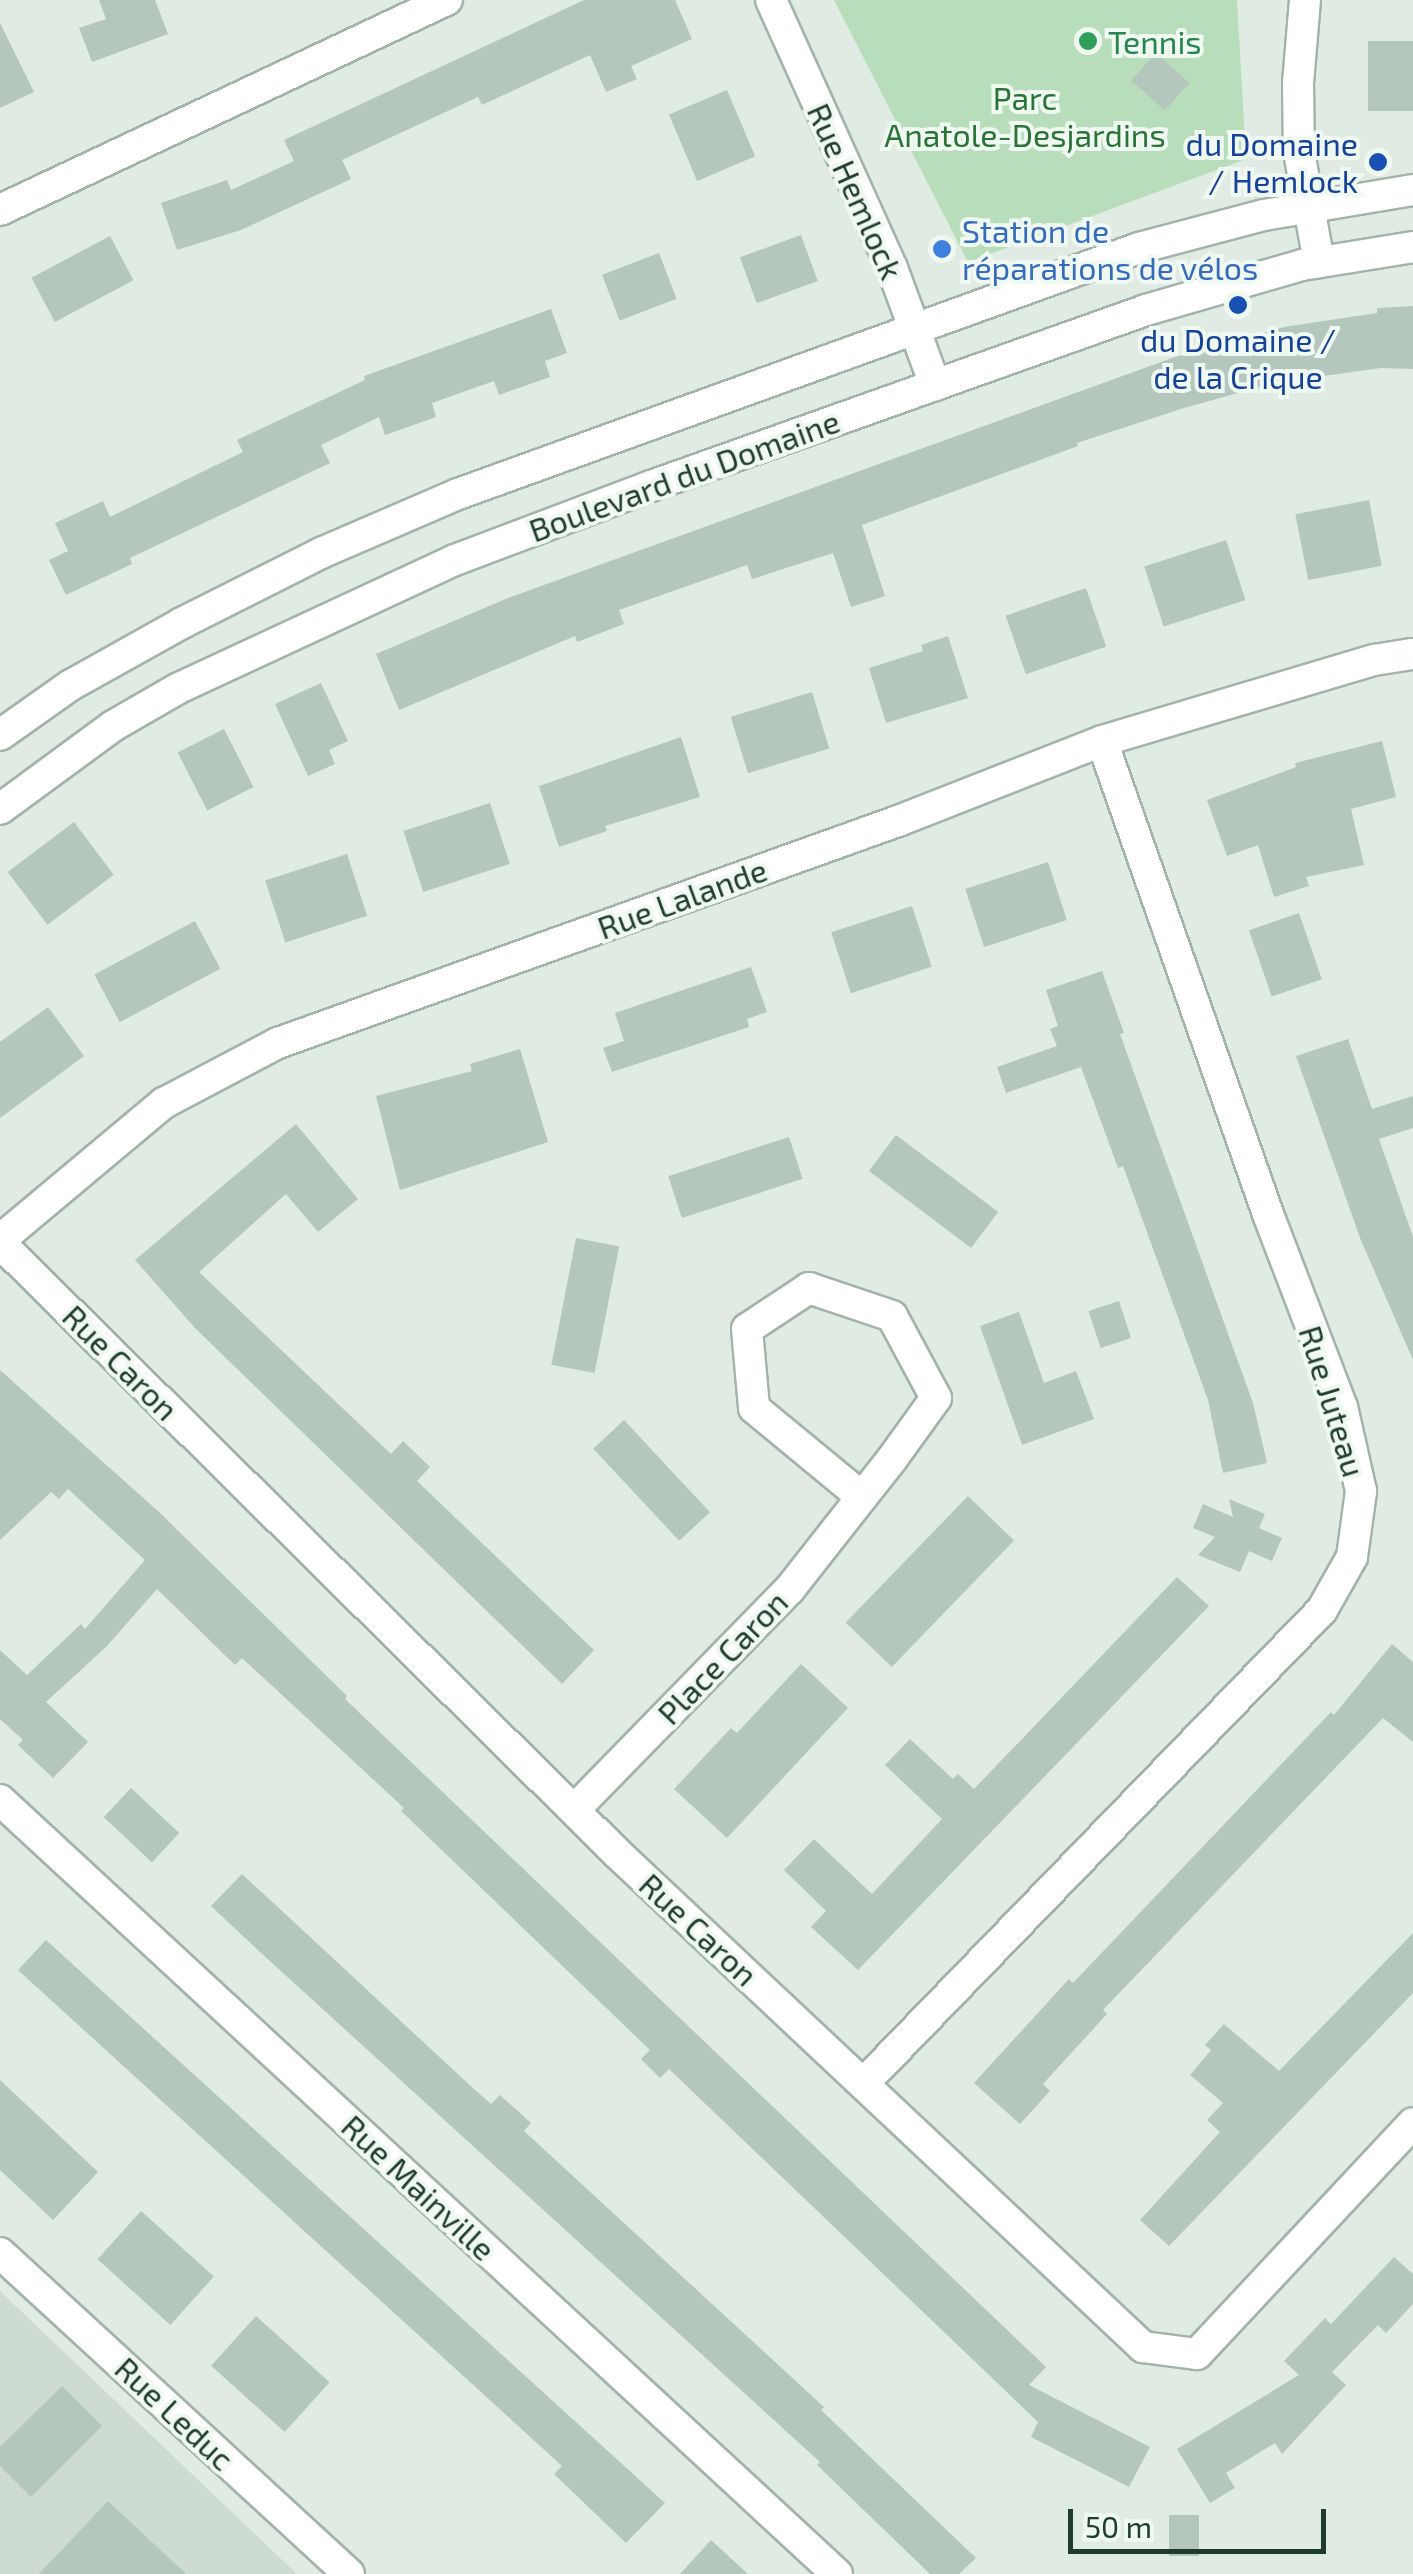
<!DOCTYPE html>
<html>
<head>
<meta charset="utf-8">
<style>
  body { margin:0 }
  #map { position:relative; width:1413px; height:2574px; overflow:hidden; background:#e0ebe4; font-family:"Exo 2",sans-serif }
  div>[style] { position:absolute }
  .built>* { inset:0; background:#cedbd2 }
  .green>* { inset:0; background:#b8ddba }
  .building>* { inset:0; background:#b5c6bc; transform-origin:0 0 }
  .roads { filter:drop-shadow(2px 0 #a3b3aa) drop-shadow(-2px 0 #a3b3aa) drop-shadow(0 2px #a3b3aa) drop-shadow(0 -2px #a3b3aa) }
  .minor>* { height:30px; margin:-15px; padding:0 15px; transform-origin:15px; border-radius:15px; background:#fff }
  .dots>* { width:28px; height:28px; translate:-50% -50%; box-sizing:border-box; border:5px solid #f0f8f2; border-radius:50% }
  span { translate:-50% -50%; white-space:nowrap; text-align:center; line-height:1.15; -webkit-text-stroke:8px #f0f8f2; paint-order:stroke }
  .leisure-label { font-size:32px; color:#27864d }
  .left { translate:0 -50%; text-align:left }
  .park-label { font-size:32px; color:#297436 }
  .transit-label { font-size:32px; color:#164399 }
  .right { translate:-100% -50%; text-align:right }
  .street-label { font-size:32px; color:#203c2e }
  .shop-label { font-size:32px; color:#366cbe }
  .scale { position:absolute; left:1068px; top:2509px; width:258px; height:45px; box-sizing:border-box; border:5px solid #203c2e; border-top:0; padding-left:12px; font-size:30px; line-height:35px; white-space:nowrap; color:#203c2e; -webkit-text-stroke:8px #f0f8f2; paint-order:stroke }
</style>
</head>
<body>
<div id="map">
  <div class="built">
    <div style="clip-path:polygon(0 2291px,297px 2574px,0 2574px)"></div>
  </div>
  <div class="green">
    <div style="clip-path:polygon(834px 0,1237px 0,1246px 159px,968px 262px)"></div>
  </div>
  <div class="building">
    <div style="clip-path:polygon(99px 0,155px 0,168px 34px,92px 62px,79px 28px,106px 19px)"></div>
    <div style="clip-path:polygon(584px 0,675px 0,692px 39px,631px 66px,637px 79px,606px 92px,590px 55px,482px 105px,478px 97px,342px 160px,351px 179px,241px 230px,177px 250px,161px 203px,227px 180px,231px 190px,294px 161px,284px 140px)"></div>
    <div style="clip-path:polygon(0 23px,34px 92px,0 108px)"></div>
    <div style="left:1413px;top:41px;width:70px;height:45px;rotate:90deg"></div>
    <div style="left:1156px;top:53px;width:45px;height:37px;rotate:42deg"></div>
    <div style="left:727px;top:90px;width:72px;height:63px;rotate:67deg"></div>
    <div style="left:801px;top:235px;width:49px;height:65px;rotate:70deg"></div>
    <div style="left:110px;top:236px;width:50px;height:89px;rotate:62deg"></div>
    <div style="left:659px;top:253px;width:49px;height:61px;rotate:69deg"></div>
    <div style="clip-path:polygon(1413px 306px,1413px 369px,1381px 368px,1274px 383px,1184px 408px,1077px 443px,1078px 446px,862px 525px,885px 596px,851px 607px,833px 553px,752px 579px,747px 565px,619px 610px,624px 624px,577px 642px,575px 636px,399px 710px,376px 654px,508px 598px,1175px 357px,1284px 327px,1377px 313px,1377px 308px)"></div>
    <div style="clip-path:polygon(551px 309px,567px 353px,545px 361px,550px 377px,499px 395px,494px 381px,432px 403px,436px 417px,385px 435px,379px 417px,321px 445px,330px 463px,130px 558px,132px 564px,66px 595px,49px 560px,68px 551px,55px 523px,103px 501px,110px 517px,243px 452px,237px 440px,365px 380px,364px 376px)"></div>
    <div style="left:1369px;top:500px;width:67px;height:75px;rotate:79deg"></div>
    <div style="left:1226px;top:540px;width:63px;height:86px;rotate:72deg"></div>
    <div style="left:1086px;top:588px;width:62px;height:85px;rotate:71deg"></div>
    <div style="clip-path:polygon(948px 636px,968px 698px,886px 723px,869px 668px,923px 651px,921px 645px)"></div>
    <div style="clip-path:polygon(321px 683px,348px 741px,329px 750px,335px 764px,308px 776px,275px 704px)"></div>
    <div style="left:812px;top:692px;width:59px;height:85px;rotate:73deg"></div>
    <div style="left:224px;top:729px;width:65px;height:52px;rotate:63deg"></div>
    <div style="clip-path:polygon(681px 737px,700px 797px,605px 826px,607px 831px,559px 847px,539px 786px)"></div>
    <div style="clip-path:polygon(1382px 741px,1396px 797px,1351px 809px,1364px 865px,1306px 877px,1309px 886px,1274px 897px,1258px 845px,1227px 856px,1207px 800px,1296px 767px,1295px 763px)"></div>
    <div style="left:490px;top:803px;width:64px;height:91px;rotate:72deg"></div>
    <div style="left:74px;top:822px;width:66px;height:83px;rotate:53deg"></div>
    <div style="left:347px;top:854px;width:65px;height:86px;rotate:72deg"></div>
    <div style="left:1048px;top:862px;width:61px;height:87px;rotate:72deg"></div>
    <div style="left:912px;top:906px;width:64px;height:85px;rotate:72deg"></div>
    <div style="left:1299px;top:913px;width:70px;height:53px;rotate:71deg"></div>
    <div style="left:195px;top:921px;width:54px;height:114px;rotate:62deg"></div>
    <div style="clip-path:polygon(751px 967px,767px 1012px,747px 1019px,749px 1027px,612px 1072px,603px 1048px,624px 1041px,615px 1013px)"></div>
    <div style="clip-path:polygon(1102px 971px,1124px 1033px,1120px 1034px,1253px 1403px,1267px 1463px,1223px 1473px,1208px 1400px,1123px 1166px,1118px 1168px,1081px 1067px,1006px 1093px,997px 1067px,1057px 1046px,1050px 1029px,1058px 1026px,1046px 990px)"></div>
    <div style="clip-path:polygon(48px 1007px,84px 1056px,0 1118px,0 1042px)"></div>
    <div style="clip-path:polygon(1348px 1039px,1372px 1109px,1413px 1096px,1413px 1128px,1379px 1139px,1413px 1237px,1413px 1360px,1360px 1238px,1296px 1056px)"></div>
    <div style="clip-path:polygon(520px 1049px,548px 1142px,400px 1190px,376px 1096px,472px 1071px,470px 1064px)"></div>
    <div style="clip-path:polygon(296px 1124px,358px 1199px,318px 1232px,286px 1194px,199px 1272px,391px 1454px,403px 1441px,430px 1467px,417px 1481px,594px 1650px,562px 1684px,195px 1328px,135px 1260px)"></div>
    <div style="left:896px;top:1135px;width:128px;height:45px;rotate:37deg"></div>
    <div style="left:789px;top:1137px;width:44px;height:127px;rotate:72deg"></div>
    <div style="left:576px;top:1238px;width:44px;height:129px;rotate:11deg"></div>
    <div style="left:1119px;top:1301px;width:39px;height:32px;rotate:72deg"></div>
    <div style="clip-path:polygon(1019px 1312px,1044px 1383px,1076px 1371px,1094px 1419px,1022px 1445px,980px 1326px)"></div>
    <div style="clip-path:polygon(0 1370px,159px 1512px,347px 1696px,345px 1699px,1046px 2367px,1029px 2385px,1150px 2447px,1129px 2487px,1031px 2437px,1038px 2422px,669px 2069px,660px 2078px,641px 2059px,650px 2050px,401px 1811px,404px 1808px,242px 1658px,235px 1665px,157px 1589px,107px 1646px,46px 1702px,88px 1742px,53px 1778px,18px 1745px,23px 1740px,0 1719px,0 1650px,27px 1675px,81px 1624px,85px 1629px,145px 1560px,68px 1489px,59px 1499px,51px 1492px,0 1540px)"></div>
    <div style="left:624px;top:1420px;width:126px;height:42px;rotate:47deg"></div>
    <div style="left:968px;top:1496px;width:64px;height:176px;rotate:44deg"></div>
    <div style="clip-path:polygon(1229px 1499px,1265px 1514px,1259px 1528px,1282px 1538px,1272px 1561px,1249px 1551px,1240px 1572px,1198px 1555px,1215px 1537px,1193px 1528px,1203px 1504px,1233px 1517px)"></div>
    <div style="clip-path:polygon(1177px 1577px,1209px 1606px,858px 1970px,811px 1927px,826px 1911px,784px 1870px,814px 1839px,872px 1894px,942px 1819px,885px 1765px,910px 1739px,953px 1779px,958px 1774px,974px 1789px)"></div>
    <div style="clip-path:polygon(1392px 1644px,1413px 1662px,1413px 1742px,1383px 1718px,1103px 2010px,1107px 2014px,1043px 2084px,1050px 2091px,1020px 2124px,974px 2083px,1069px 1979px,1073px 1983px,1331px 1712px,1334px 1715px)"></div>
    <div style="clip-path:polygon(801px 1664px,848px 1708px,727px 1838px,674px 1789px,731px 1728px,737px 1733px)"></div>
    <div style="left:131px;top:1788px;width:66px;height:40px;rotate:43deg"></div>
    <div style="clip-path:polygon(242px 1874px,474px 2089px,491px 2104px,500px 2095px,531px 2123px,524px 2131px,824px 2407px,821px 2410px,976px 2558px,959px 2574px,930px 2574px,817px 2465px,820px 2462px,260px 1952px,211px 1906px)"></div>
    <div style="clip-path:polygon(1413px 1933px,1413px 1993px,1169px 2246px,1140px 2220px,1220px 2132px,1207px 2120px,1223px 2103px,1190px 2075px,1211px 2050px,1205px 2045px,1224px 2024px,1279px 2071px)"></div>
    <div style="clip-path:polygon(46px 1940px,665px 2503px,626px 2543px,554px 2474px,562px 2466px,18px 1970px)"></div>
    <div style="clip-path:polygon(0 2080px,98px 2172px,53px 2220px,0 2170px)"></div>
    <div style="left:141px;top:2211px;width:98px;height:65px;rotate:42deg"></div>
    <div style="clip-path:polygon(1394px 2257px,1413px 2274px,1413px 2304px,1386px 2333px,1378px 2325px,1332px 2372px,1346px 2385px,1282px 2454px,1275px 2443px,1226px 2473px,1235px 2488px,1210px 2503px,1177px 2449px,1299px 2375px,1284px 2361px,1325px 2318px,1331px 2324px)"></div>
    <div style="left:256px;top:2316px;width:99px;height:67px;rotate:42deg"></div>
    <div style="clip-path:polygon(62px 2386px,102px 2426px,31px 2497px,0 2466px,0 2447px)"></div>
    <div style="clip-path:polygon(108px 2501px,186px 2574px,39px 2574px)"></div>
    <div style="left:1169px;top:2515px;width:30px;height:41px"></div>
    <div style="clip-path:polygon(711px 2540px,748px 2574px,680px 2574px)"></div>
  </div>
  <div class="roads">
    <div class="minor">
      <div style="left:771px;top:0;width:294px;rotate:65.7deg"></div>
      <div style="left:892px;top:268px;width:125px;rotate:69.8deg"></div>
      <div style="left:1305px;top:0;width:83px;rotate:94.8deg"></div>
      <div style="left:1298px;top:83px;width:69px;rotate:89.2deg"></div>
      <div style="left:1299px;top:152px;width:112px;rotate:79.7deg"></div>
      <div style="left:0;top:210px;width:494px;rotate:-25.2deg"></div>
      <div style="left:0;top:735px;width:87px;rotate:-35.2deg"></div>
      <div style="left:71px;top:685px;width:127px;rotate:-29.2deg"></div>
      <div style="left:182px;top:623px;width:156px;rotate:-26.7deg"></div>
      <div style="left:321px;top:553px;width:149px;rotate:-23.3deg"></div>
      <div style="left:458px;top:494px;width:724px;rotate:-19.86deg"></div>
      <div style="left:1139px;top:248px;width:129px;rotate:-14.8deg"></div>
      <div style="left:1264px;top:215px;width:151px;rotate:-9.5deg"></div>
      <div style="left:0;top:809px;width:140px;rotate:-36.3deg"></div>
      <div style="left:113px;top:726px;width:76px;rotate:-29.9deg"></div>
      <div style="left:179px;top:688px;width:304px;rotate:-24.9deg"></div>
      <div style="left:455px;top:560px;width:210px;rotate:-20.7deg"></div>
      <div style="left:651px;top:486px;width:525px;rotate:-19.57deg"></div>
      <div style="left:1146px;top:310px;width:162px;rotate:-16.1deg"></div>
      <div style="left:1302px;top:265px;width:112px;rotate:-9.2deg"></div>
      <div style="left:0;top:1240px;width:214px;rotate:-39.9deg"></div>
      <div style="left:164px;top:1103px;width:129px;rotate:-27.8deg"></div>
      <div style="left:278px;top:1043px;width:659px;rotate:-19.7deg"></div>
      <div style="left:898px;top:821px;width:219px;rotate:-21.4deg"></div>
      <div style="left:1102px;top:741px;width:284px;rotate:-16.6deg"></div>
      <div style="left:1374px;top:660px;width:39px;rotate:-9deg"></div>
      <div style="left:0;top:1243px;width:868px;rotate:44.67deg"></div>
      <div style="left:617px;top:1853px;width:722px;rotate:43.2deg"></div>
      <div style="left:1143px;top:2347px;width:54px;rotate:7.4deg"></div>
      <div style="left:1197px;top:2354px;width:316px;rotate:-46.9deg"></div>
      <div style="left:0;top:1800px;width:1140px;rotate:42.76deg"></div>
      <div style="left:574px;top:1810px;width:308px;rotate:-45.7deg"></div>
      <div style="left:789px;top:1590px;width:118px;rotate:-51.9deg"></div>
      <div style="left:862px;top:1497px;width:48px;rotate:-51.7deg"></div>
      <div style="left:892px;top:1459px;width:75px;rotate:-54.2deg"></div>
      <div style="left:936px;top:1398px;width:93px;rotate:-118.2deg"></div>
      <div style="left:892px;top:1316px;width:88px;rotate:-161.4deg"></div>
      <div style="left:809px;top:1288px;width:74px;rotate:146.5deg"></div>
      <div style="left:747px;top:1329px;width:79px;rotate:84.9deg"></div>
      <div style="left:754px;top:1408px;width:140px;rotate:39.5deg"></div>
      <div style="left:864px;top:2083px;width:658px;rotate:-45.92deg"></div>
      <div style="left:1322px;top:1610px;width:61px;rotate:-60.5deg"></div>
      <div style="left:1352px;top:1557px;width:67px;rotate:-82.2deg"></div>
      <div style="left:1361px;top:1491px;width:86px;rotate:-102.7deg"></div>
      <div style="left:1342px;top:1407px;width:207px;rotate:-111deg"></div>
      <div style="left:1268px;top:1214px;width:501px;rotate:-109.34deg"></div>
      <div style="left:0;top:2253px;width:474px;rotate:42.6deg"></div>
    </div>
  </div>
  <div class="dots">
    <div style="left:1088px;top:41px;background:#2e9e5b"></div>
    <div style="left:1378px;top:162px;background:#1a4fb4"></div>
    <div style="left:942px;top:249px;background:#3f7fe0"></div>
    <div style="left:1238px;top:305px;background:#1a4fb4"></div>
  </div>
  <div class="leisure-label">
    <span class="left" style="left:1108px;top:41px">Tennis</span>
  </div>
  <div class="park-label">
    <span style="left:1025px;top:116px">Parc<br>Anatole-Desjardins</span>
  </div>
  <div class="transit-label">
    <span class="right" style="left:1358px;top:162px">du Domaine<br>/ Hemlock</span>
    <span style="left:1238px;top:358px">du Domaine /<br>de la Crique</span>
  </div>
  <div class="street-label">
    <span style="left:856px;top:191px;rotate:66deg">Rue Hemlock</span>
    <span style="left:684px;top:475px;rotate:-20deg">Boulevard du Domaine</span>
    <span style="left:682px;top:898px;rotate:-20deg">Rue Lalande</span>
    <span style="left:121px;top:1362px;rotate:45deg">Rue Caron</span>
    <span style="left:1333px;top:1401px;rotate:73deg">Rue Juteau</span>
    <span style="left:722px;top:1657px;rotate:-46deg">Place Caron</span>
    <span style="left:699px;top:1929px;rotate:43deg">Rue Caron</span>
    <span style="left:419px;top:2187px;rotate:43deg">Rue Mainville</span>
    <span style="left:175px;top:2413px;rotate:43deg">Rue Leduc</span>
  </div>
  <div class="shop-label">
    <span class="left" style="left:962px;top:249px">Station de<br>réparations de vélos</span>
  </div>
  <div class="scale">50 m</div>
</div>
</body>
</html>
